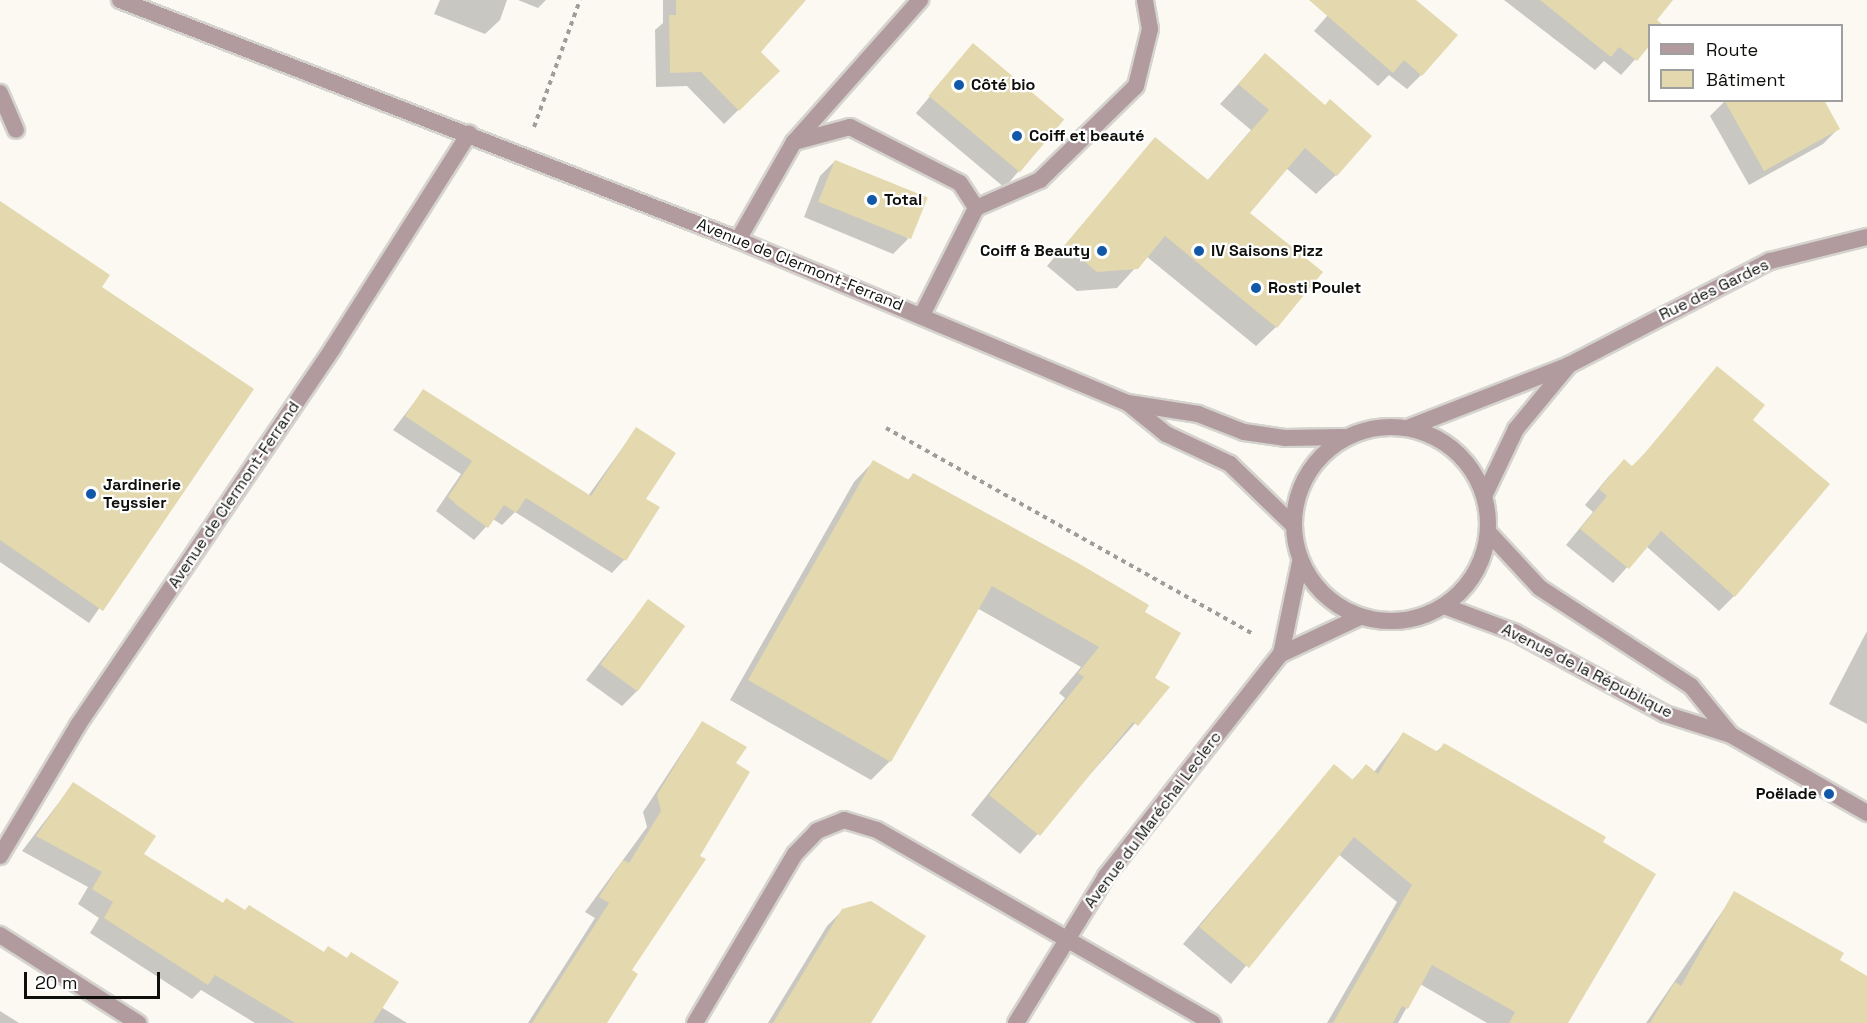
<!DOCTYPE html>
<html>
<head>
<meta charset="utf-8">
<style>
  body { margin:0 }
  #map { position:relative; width:1867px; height:1023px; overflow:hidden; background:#fbf9f2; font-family:"Space Grotesk",sans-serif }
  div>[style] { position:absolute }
  .shadow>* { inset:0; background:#0003; transform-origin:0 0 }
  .building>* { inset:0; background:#e3d8ae; transform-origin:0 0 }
  .path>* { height:4px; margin-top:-2px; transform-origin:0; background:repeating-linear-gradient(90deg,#9e9d98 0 4.5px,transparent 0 9px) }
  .roads { filter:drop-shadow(2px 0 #d5d3cd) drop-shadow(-2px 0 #d5d3cd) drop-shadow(0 2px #d5d3cd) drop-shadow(0 -2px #d5d3cd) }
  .service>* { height:16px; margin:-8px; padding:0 8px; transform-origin:8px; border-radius:8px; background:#b19b9f }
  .minor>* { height:16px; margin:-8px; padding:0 8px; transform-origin:8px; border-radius:8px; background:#b19b9f }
  .tertiary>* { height:16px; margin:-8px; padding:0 8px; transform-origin:8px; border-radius:8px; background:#b19b9f }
  .tertiary>.ring { margin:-8px; padding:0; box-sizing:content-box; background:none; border:16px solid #b19b9f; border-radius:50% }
  .dots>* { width:16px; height:16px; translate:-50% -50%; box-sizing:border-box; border:3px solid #fff; border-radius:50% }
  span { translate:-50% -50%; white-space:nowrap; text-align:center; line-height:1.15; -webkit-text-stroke:4.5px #fff; paint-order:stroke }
  .poi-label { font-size:16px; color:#0e0e0b; font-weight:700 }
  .left { translate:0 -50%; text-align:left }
  .right { translate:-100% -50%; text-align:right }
  .street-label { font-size:16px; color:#0e0e0b }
  .legend { position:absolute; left:1648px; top:24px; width:195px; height:78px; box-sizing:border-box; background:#fff; border:2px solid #9f9f9d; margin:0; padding:8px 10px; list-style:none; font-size:18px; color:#0e0e0b }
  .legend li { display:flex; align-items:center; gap:12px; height:30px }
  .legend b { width:30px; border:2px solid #9f9f9d }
  .scale { position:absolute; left:24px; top:972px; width:136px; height:27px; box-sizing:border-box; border:3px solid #0e0e0b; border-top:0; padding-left:8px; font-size:18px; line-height:21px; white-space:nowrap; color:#0e0e0b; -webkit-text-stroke:4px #fff; paint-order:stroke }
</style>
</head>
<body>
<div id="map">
  <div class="shadow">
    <div style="clip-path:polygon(440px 0,507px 0,500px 20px,485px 34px,434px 14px)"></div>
    <div style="clip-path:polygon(518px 0,546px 0,538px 8px)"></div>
    <div style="clip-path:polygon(663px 0,804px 0,759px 52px,778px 71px,724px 124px,687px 86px,656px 87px,655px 30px,663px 23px)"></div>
    <div style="clip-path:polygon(1341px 0,1389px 0,1421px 75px,1407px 89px,1389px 75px,1378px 86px,1314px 31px)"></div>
    <div style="clip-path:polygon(1504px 0,1671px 0,1650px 26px,1650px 43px,1621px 75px,1604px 61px,1595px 70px)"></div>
    <div style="left:973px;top:45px;width:116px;height:89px;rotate:40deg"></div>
    <div style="clip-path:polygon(1265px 55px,1336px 175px,1316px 194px,1286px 168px,1247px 213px,1276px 327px,1256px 346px,1146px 256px,1117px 288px,1077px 291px,1047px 266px,1155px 139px,1207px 181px,1251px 130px,1220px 104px)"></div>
    <div style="clip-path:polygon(1725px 101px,1838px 129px,1823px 144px,1749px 185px,1710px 116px)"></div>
    <div style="clip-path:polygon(835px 161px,908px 239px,893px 254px,804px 217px,820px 176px)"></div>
    <div style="clip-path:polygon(0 203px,100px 287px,252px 389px,89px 623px,0 562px)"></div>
    <div style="clip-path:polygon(1718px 368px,1750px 420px,1734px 596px,1719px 611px,1646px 546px,1613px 583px,1566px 545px,1593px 512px,1585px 505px,1609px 476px,1624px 461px,1632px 468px)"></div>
    <div style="clip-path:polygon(423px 391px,588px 496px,636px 429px,644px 499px,657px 508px,624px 560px,612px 573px,515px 512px,502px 525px,493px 519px,474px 540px,436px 511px,461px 474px,393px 430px)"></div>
    <div style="clip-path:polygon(873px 462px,907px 481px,913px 475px,1143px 613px,1153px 679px,1167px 687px,1020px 854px,971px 815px,1065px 698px,1059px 693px,1081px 667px,977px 608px,890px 761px,871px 780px,730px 700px,854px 482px)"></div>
    <div style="clip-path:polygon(648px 601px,637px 691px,622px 706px,586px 680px)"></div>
    <div style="clip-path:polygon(1867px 631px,1867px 724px,1829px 704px)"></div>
    <div style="clip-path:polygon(702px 722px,734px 764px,698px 856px,704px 860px,630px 970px,605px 1023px,528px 1023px,595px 918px,585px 912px,647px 827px,643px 812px)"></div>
    <div style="clip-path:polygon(1403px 734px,1436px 752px,1444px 745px,1602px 843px,1567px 1023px,1487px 1023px,1420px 984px,1398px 1023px,1327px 1023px,1397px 902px,1338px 854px,1231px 984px,1183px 944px,1334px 766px,1351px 781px,1366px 766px,1374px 772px)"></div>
    <div style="clip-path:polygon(73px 784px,142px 854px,222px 904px,226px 900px,323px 953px,328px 948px,346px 959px,351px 954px,381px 1007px,407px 1023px,255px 1023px,201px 990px,192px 999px,90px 933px,99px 918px,78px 904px,88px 887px,22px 851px)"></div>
    <div style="clip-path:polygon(1735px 893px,1867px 978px,1867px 1023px,1646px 1023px)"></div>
    <div style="clip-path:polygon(843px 910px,849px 1023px,768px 1023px,827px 926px)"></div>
    <div style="clip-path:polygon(0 1011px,19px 1023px,0 1023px)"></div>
  </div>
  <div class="building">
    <div style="clip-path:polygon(676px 0,806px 0,761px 52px,780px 71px,739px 111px,701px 72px,670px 73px,669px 15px,676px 15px)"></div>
    <div style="clip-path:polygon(1309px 0,1416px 0,1458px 35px,1422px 76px,1404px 60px,1393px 73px)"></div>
    <div style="clip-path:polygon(1540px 0,1673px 0,1657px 20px,1664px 26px,1650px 26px,1650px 45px,1637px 61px,1619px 47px,1611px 57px)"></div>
    <div style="left:973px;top:43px;width:119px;height:69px;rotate:40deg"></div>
    <div style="clip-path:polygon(1265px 53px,1325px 105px,1330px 99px,1372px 136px,1337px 176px,1305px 148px,1250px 213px,1323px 272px,1277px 328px,1165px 236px,1138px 269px,1097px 272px,1065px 245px,1155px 137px,1208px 180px,1269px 110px,1238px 84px)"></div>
    <div style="clip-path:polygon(1724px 100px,1824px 100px,1840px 129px,1764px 171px)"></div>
    <div style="left:835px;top:160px;width:100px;height:45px;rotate:22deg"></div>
    <div style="clip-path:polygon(0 201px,110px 275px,102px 287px,254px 389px,103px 611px,0 540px)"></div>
    <div style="clip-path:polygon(1717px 366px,1765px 405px,1753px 420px,1830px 484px,1735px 597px,1661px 531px,1629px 569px,1580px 529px,1607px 496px,1599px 489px,1624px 459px,1632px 466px,1646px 452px)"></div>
    <div style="clip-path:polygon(423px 389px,591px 496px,636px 427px,676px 453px,646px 499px,660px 507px,626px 561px,526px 498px,516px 513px,504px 505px,488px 528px,458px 506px,448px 497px,472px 461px,405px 416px)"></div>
    <div style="clip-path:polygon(873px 460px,909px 480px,913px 473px,1078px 563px,1149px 605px,1145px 612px,1181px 633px,1155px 678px,1170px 687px,1138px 726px,1133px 722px,1040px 836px,989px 795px,1084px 677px,1078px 673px,1099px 647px,992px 586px,891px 762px,748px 680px)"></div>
    <div style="left:648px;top:599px;width:46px;height:81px;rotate:36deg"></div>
    <div style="clip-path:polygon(702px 721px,747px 747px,736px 763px,750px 772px,700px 856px,706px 859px,632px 970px,638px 974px,607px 1023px,532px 1023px,609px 903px,599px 897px,623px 860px,629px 863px,661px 811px,657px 795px)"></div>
    <div style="clip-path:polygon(1403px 732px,1438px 752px,1444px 743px,1606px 837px,1603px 842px,1656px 874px,1568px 1023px,1509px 1023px,1515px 1012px,1432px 965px,1408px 1009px,1402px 1006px,1393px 1023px,1333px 1023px,1412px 885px,1354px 837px,1249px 968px,1199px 927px,1334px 764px,1353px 780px,1366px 764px,1378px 774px)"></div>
    <div style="clip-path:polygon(73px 782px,156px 836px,144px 854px,223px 903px,226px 898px,245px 910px,249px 905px,324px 952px,328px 946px,347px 958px,351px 952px,399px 982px,373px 1023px,295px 1023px,215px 975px,208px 985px,104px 918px,113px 902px,92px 889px,102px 872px,36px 836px)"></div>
    <div style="clip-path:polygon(1734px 891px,1844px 953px,1840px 960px,1867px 976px,1867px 1023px,1650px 1023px,1675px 982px,1681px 986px)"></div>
    <div style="clip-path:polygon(871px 901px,926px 936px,871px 1023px,773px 1023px,842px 909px)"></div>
  </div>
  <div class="path">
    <div style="left:534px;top:127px;width:135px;rotate:-70.1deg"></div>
    <div style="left:886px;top:428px;width:420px;rotate:29.3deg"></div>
  </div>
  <div class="roads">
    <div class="service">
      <div style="left:0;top:93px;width:40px;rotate:66.6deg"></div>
      <div style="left:794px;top:142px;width:190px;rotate:-48.4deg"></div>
      <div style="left:976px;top:208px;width:70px;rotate:-23.6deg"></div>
      <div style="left:1040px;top:180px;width:134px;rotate:-44.4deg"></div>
      <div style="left:1136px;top:86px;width:59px;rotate:-76.2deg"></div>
      <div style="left:1150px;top:29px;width:29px;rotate:-100deg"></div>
      <div style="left:738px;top:240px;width:113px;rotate:-60.3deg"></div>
      <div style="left:794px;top:142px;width:58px;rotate:-15deg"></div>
      <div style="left:850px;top:127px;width:123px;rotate:27deg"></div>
      <div style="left:960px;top:183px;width:30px;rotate:57deg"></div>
      <div style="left:976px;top:208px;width:120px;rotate:116.8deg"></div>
    </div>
    <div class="minor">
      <div style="left:1410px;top:427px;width:171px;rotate:-21.3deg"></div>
      <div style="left:1569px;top:365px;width:226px;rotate:-27.4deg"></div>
      <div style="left:1770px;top:261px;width:100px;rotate:-13.9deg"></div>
      <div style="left:1485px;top:494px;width:72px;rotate:-64.5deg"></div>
      <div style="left:1516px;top:429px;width:83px;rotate:-50.4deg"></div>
      <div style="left:1281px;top:654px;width:87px;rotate:-25.1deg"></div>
      <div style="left:0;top:856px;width:152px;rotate:-59.2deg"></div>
      <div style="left:78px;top:725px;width:455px;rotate:-55.9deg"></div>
      <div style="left:333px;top:348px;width:254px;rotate:-57.6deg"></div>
      <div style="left:0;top:935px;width:164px;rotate:32.5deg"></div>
      <div style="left:695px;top:1023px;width:196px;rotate:-59.4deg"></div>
      <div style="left:795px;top:854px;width:32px;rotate:-46deg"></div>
      <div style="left:817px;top:831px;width:29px;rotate:-22deg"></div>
      <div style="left:844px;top:820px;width:34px;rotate:17deg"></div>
      <div style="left:877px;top:830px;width:387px;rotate:29.9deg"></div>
      <div style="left:1016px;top:1023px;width:172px;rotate:-58.5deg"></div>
      <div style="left:1106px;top:876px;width:283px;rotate:-51.8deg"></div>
      <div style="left:1281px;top:654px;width:94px;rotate:-78.3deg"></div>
    </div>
    <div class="tertiary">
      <div style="left:120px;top:0;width:663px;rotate:21.22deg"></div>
      <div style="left:738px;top:240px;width:423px;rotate:22.7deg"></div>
      <div style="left:1128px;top:403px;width:71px;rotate:8.9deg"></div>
      <div style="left:1198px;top:414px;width:49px;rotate:21.4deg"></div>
      <div style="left:1244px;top:432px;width:41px;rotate:8.3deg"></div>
      <div style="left:1285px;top:438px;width:59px;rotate:-1deg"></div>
      <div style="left:1129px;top:404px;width:48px;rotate:39deg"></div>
      <div style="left:1166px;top:434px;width:71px;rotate:25.1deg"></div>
      <div style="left:1230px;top:464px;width:86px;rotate:44.1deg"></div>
      <div class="ring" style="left:1294px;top:427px;width:178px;height:178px"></div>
      <div style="left:1489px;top:533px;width:75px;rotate:47.2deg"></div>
      <div style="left:1540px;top:588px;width:180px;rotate:33deg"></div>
      <div style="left:1691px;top:686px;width:62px;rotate:50.9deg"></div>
      <div style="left:1444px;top:606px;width:75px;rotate:20.4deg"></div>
      <div style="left:1514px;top:632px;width:172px;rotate:28.5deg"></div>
      <div style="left:1665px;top:714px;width:69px;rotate:17.7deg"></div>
      <div style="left:1731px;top:735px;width:157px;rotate:29.8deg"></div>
    </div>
  </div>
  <div class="dots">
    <div style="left:959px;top:85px;background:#1158a8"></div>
    <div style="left:1017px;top:136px;background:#1158a8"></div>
    <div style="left:872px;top:200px;background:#1158a8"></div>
    <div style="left:1102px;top:251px;background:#1158a8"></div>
    <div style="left:1199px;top:251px;background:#1158a8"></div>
    <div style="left:1256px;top:288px;background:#1158a8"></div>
    <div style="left:91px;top:494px;background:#1158a8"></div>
    <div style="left:1829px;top:794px;background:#1158a8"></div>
  </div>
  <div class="poi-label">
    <span class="left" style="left:971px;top:85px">Côté bio</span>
    <span class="left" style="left:1029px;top:136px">Coiff et beauté</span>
    <span class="left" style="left:884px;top:200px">Total</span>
    <span class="right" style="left:1090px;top:251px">Coiff &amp; Beauty</span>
    <span class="left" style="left:1211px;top:251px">IV Saisons Pizz</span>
    <span class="left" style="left:1268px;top:288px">Rosti Poulet</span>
    <span class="left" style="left:103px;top:494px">Jardinerie<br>Teyssier</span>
    <span class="right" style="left:1817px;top:794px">Poëlade</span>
  </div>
  <div class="street-label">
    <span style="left:800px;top:265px;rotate:22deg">Avenue de Clermont-Ferrand</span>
    <span style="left:1714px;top:290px;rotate:-26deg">Rue des Gardes</span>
    <span style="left:234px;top:495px;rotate:-56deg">Avenue de Clermont-Ferrand</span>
    <span style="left:1587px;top:671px;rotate:27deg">Avenue de la République</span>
    <span style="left:1153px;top:820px;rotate:-53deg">Avenue du Maréchal Leclerc</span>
  </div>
  <ul class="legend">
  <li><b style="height:8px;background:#b19b9f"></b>Route</li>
  <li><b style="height:16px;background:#e3d8ae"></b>Bâtiment</li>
  </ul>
  <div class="scale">20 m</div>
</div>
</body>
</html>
